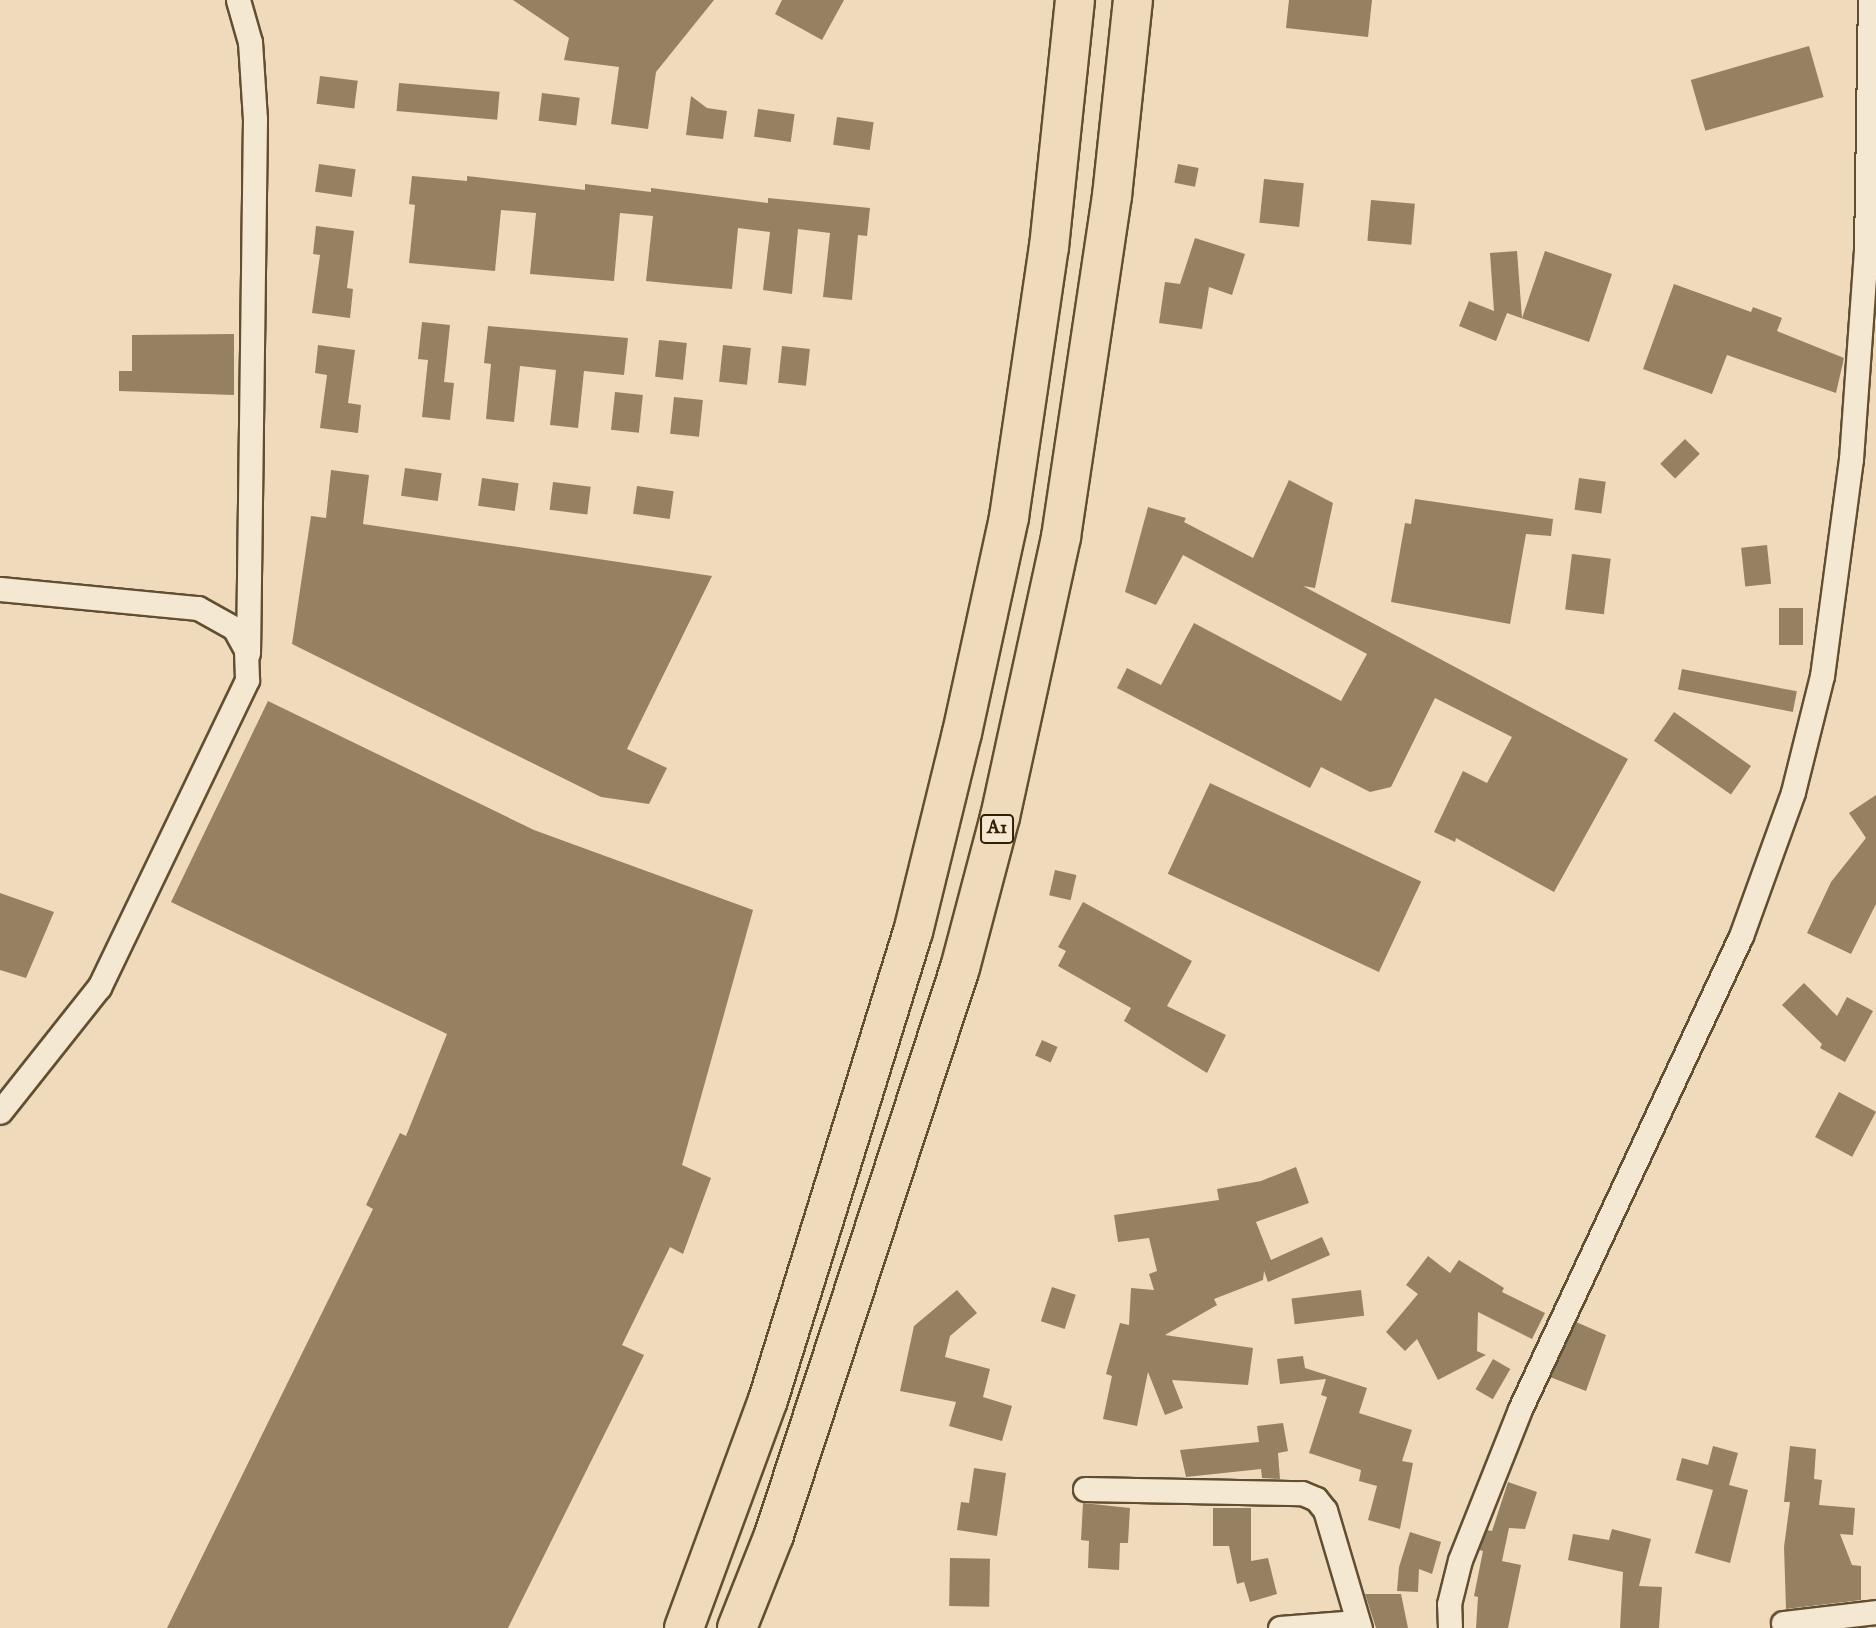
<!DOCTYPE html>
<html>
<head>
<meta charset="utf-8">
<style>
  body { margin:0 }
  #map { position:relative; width:1876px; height:1628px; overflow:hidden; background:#efdbbb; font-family:"IM FELL English",serif }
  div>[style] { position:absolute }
  .building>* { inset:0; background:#958162; transform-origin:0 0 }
  .roads { filter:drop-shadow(2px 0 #624e30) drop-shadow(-2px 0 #624e30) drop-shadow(0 2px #624e30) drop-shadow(0 -2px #624e30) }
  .street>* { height:23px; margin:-11.5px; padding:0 11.5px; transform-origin:11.5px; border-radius:11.5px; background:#f5e8d3 }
  .highway>* { height:38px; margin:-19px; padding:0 19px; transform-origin:19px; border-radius:19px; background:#efdbbb }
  span { translate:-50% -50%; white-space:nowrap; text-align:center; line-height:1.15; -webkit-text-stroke:6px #f5e8d3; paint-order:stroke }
  .shield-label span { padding:2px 5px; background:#f5e8d3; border:2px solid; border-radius:5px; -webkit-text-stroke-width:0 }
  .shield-label { font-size:19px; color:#331f02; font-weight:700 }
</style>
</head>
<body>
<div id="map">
  <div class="building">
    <div style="clip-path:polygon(513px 0,714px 0,656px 72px,648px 129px,611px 124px,619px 67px,564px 60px,569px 38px)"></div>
    <div style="clip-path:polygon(782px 0,844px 0,822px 40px,775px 14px)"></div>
    <div style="clip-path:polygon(1289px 0,1372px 0,1368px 37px,1286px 28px)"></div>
    <div style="left:1809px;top:46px;width:53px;height:123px;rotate:74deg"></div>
    <div style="left:320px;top:76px;width:38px;height:28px;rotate:7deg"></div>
    <div style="left:399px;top:83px;width:101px;height:28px;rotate:5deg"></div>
    <div style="left:542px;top:93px;width:38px;height:28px;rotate:7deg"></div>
    <div style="clip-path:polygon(691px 96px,707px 108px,727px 111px,723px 139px,686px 135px)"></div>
    <div style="left:758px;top:109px;width:37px;height:28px;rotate:8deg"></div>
    <div style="left:837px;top:117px;width:37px;height:28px;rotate:8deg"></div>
    <div style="left:319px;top:164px;width:37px;height:28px;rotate:8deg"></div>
    <div style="left:1178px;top:164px;width:21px;height:19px;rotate:11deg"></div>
    <div style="clip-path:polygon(412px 176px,467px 181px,467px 176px,585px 190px,585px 184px,651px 192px,651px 188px,768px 203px,768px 198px,870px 208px,867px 236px,858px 235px,852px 300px,823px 297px,830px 233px,798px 229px,792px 294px,763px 290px,770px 232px,738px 228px,732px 289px,675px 284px,646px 281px,653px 216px,620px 213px,614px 281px,530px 274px,536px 213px,501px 210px,495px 271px,409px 263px,415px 205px,409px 204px)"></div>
    <div style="left:1264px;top:179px;width:40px;height:44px;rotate:6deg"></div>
    <div style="left:1371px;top:200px;width:44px;height:41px;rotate:5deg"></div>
    <div style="clip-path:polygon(316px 226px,354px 231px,347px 288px,353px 289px,350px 318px,312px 313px,320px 255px,313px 254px)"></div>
    <div style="clip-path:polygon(1195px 238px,1245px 254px,1232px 295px,1209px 287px,1202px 329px,1159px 323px,1165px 282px,1180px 284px)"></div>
    <div style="clip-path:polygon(1517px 251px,1522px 318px,1545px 251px,1612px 274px,1589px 342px,1507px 313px,1496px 341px,1459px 326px,1469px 301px,1494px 311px,1490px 253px)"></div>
    <div style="clip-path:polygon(1674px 284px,1751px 312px,1753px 307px,1782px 318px,1777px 331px,1844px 358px,1836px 393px,1727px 355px,1712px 394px,1643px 369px)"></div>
    <div style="clip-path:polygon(422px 322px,450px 325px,444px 382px,454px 383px,450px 420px,422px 417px,428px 360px,418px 359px)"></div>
    <div style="clip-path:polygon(488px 326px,628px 338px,624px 375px,584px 371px,578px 428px,550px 425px,556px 370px,520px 366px,514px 422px,486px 419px,491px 364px,484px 363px)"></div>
    <div style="clip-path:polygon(234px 334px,234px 395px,119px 391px,119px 371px,132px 371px,132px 335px)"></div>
    <div style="left:659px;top:340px;width:28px;height:37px;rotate:6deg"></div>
    <div style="clip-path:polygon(318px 345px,355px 350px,348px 403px,361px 405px,358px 433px,320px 428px,327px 375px,315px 373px)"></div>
    <div style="left:723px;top:345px;width:28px;height:37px;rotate:6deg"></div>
    <div style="left:782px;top:346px;width:28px;height:37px;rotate:6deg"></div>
    <div style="left:615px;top:392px;width:28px;height:38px;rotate:6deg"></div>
    <div style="left:674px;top:397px;width:29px;height:37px;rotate:6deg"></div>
    <div style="left:1685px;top:439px;width:21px;height:35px;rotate:45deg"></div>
    <div style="left:405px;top:468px;width:37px;height:28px;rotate:8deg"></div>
    <div style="clip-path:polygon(331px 470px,369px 475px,363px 524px,712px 576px,627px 749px,667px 768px,649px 804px,601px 797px,292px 644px,311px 516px,326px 518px)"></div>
    <div style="left:482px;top:478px;width:37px;height:28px;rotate:8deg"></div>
    <div style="left:1579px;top:478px;width:27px;height:32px;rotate:8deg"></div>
    <div style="clip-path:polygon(1289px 480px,1333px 503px,1315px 588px,1303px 586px,1628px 759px,1554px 892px,1456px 838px,1455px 842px,1434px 832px,1463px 771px,1487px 783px,1512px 737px,1435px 698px,1391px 787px,1370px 792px,1321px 767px,1310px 788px,1117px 688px,1127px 668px,1161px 685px,1194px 623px,1341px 701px,1367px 654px,1183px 555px,1156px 605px,1125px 592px,1148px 507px,1186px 518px,1184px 522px,1253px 558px)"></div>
    <div style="left:553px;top:482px;width:38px;height:28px;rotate:7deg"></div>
    <div style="left:637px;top:486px;width:37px;height:28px;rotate:8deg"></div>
    <div style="clip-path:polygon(1415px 499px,1553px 519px,1551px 536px,1526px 534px,1510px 624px,1391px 602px,1405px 523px,1411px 524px)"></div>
    <div style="left:1767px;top:545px;width:39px;height:26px;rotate:84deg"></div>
    <div style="left:1572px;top:554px;width:39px;height:56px;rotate:7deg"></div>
    <div style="left:1779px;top:608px;width:24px;height:37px"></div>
    <div style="left:1682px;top:669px;width:117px;height:21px;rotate:11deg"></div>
    <div style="clip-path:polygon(268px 701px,534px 830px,753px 910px,682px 1165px,711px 1178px,683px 1254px,670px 1247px,622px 1345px,644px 1355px,508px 1628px,167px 1628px,373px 1209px,366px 1205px,400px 1133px,406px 1136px,447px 1034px,171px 902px)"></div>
    <div style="left:1674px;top:712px;width:94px;height:35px;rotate:35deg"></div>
    <div style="left:1210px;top:783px;width:233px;height:100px;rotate:25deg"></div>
    <div style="clip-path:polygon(1876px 795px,1876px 904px,1851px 954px,1807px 933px,1831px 882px,1866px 838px,1849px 813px)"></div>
    <div style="left:1055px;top:870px;width:22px;height:26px;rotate:13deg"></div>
    <div style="clip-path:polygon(0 893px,54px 912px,26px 978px,0 970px)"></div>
    <div style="clip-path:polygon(1083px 902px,1192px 961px,1167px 1006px,1226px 1035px,1207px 1073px,1124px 1021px,1131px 1008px,1058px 966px,1066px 951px,1058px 947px)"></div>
    <div style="clip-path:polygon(1804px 983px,1837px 1016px,1847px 997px,1873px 1011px,1845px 1062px,1820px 1048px,1822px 1044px,1782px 1005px)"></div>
    <div style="left:1042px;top:1040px;width:17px;height:17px;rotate:24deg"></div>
    <div style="left:1839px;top:1092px;width:42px;height:51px;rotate:28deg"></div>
    <div style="clip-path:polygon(1296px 1167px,1309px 1203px,1256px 1222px,1271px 1260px,1322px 1237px,1330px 1255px,1268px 1282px,1264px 1271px,1263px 1280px,1214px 1299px,1217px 1305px,1165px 1335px,1253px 1348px,1248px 1385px,1172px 1380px,1183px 1408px,1165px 1415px,1148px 1372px,1137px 1426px,1103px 1419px,1112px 1376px,1106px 1374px,1120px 1323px,1129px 1325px,1131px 1288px,1154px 1290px,1149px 1274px,1157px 1271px,1149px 1238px,1118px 1242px,1114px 1215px,1219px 1200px,1217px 1189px,1261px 1181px)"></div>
    <div style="clip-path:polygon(1428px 1256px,1450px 1273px,1459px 1260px,1504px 1288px,1502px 1292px,1545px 1313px,1532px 1339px,1478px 1312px,1477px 1351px,1486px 1355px,1438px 1380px,1417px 1339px,1405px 1351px,1386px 1332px,1418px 1294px,1406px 1285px)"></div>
    <div style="left:1052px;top:1287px;width:25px;height:36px;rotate:18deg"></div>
    <div style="clip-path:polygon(957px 1290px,977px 1313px,950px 1336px,945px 1357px,990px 1369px,983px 1397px,1012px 1406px,1002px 1441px,949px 1426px,956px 1402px,900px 1391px,914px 1326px)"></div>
    <div style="left:1361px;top:1290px;width:26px;height:70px;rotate:83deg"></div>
    <div style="clip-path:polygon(1576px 1322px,1606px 1335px,1586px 1391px,1550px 1377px)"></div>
    <div style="clip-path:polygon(1303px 1356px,1305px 1368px,1367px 1388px,1359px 1413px,1412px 1430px,1402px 1461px,1413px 1463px,1400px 1529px,1368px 1520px,1377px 1486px,1359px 1481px,1361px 1470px,1309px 1453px,1327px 1397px,1321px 1395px,1326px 1379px,1280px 1384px,1277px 1359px)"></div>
    <div style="left:1493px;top:1359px;width:20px;height:35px;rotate:30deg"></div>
    <div style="clip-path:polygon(1283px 1423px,1288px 1451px,1278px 1453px,1280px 1479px,1262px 1478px,1261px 1469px,1186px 1477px,1180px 1450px,1259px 1442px,1257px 1426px)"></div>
    <div style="clip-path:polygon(1713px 1446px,1738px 1453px,1729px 1485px,1748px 1490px,1730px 1563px,1695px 1553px,1713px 1490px,1676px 1480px,1682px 1458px,1708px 1465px)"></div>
    <div style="clip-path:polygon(1790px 1446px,1816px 1449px,1814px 1479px,1822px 1480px,1819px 1505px,1855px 1508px,1853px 1535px,1840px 1534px,1852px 1565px,1861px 1566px,1861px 1600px,1786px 1609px,1784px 1547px,1790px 1502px,1784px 1502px)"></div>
    <div style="clip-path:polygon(974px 1468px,1006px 1473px,997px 1536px,957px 1530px,961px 1502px,969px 1503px)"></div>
    <div style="clip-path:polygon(1508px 1482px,1537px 1492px,1525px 1529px,1509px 1528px,1502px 1561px,1521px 1565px,1508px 1628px,1476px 1628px,1478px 1597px,1474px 1596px,1483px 1551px,1479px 1550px,1487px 1530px,1492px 1531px)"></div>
    <div style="clip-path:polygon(1083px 1503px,1130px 1508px,1128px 1543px,1120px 1543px,1119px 1570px,1088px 1568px,1089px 1541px,1081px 1540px)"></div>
    <div style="clip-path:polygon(1213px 1508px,1251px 1508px,1251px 1561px,1268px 1558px,1277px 1594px,1250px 1602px,1244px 1582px,1237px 1584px,1229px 1546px,1213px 1546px)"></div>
    <div style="clip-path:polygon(1612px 1529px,1651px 1539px,1639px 1586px,1662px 1587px,1659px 1628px,1620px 1628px,1623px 1572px,1568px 1560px,1573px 1534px,1609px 1540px)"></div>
    <div style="clip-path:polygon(1410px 1532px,1441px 1542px,1432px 1574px,1419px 1569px,1418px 1592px,1397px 1591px,1399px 1567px)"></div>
    <div style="left:950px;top:1558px;width:40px;height:48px;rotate:1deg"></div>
    <div style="clip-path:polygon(1365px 1594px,1401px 1594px,1408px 1628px,1376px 1628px)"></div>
  </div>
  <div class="roads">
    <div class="street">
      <div style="left:238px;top:0;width:44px;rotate:74.1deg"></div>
      <div style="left:250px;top:42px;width:77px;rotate:86.3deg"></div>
      <div style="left:255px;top:119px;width:534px;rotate:90.75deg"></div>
      <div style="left:0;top:589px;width:199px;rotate:5.5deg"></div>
      <div style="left:198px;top:608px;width:41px;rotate:29.1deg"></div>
      <div style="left:234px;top:628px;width:25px;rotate:61deg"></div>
      <div style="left:246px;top:650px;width:30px;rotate:88deg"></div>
      <div style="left:247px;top:680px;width:341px;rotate:115.7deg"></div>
      <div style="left:99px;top:987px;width:159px;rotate:128.4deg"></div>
      <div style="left:1085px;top:1489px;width:217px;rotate:1.1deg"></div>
      <div style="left:1302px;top:1493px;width:15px;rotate:23deg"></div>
      <div style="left:1316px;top:1499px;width:14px;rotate:51deg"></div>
      <div style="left:1325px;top:1510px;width:123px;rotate:73.5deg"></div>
      <div style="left:1783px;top:1623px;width:94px;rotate:-6.7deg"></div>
      <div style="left:1280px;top:1628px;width:77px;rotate:-4.5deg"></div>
      <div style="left:1450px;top:1628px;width:24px;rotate:-92deg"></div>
      <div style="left:1449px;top:1604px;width:45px;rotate:-76deg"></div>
      <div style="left:1460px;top:1560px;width:162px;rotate:-68.3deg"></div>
      <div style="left:1520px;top:1409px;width:522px;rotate:-64.96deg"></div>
      <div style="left:1741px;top:936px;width:153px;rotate:-70.1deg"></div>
      <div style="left:1793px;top:792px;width:120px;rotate:-76deg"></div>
      <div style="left:1822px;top:676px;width:219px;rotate:-82.4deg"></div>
      <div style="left:1851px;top:459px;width:210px;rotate:-85.9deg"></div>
      <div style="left:1866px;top:250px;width:250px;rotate:-89.1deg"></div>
    </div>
    <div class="highway">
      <div style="left:684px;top:1628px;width:243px;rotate:-69.8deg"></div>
      <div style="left:768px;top:1400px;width:490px;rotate:-72.8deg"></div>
      <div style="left:913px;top:932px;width:205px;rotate:-76.2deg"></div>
      <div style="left:962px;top:733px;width:221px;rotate:-77.7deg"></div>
      <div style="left:1009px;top:517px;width:273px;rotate:-81.6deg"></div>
      <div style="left:1049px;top:247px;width:248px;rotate:-84deg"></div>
      <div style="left:737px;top:1628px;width:100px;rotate:-68.3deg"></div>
      <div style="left:774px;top:1535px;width:597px;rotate:-71.84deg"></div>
      <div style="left:960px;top:968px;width:156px;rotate:-75.2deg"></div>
      <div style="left:1000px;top:817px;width:287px;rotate:-77.7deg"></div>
      <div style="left:1061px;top:537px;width:345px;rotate:-81.5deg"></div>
      <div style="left:1112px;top:196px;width:197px;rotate:-83.9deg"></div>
    </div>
  </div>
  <div class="shield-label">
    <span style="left:997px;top:829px">A1</span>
  </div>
</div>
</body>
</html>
